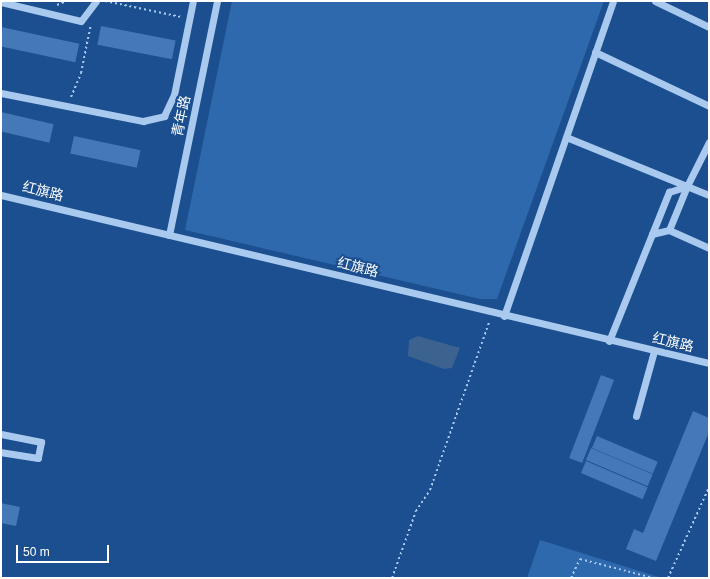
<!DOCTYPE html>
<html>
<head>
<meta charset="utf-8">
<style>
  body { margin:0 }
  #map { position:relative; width:710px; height:579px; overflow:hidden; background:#1b4f8f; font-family:Arial,"Noto Sans SC",sans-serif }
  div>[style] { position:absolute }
  .green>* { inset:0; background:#2e69ad }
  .water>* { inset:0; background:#3c6290 }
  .building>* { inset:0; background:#4478b7; transform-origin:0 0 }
  .path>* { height:2px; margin-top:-1px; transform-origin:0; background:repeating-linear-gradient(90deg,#a9c9ee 0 2px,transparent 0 5px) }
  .minor>* { height:7px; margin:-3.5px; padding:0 3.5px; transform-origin:3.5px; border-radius:3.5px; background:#a9c9ee }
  span { translate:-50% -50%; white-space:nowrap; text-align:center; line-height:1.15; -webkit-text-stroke:4px #1b4f8f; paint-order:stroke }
  .street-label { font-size:14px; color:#fff }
  .frame { position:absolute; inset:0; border:2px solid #fff; pointer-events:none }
  .scale { position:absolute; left:16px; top:545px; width:93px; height:18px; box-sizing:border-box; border:2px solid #fff; border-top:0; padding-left:5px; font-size:12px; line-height:14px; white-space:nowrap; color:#fff; -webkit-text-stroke:3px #1b4f8f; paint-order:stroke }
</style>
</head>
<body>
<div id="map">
  <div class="green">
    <div style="clip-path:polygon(232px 1px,604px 1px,497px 299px,480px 299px,185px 230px)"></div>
    <div style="clip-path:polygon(540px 540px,662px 578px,527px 578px)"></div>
  </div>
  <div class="water">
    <div style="clip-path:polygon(418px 336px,460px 348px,452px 368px,444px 369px,408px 356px,409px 340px)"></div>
  </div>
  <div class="building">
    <div style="left:101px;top:26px;width:76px;height:19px;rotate:11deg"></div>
    <div style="left:1px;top:27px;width:80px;height:19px;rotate:12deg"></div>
    <div style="left:1px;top:112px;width:54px;height:19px;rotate:13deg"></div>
    <div style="left:74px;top:136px;width:68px;height:18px;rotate:12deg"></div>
    <div style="left:601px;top:375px;width:14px;height:89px;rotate:21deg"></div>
    <div style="clip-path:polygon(693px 411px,709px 418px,709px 432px,656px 561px,626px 549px,634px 529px,643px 533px)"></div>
    <div style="left:597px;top:436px;width:66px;height:13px;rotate:23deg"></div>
    <div style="left:591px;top:448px;width:67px;height:13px;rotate:23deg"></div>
    <div style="left:586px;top:461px;width:67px;height:13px;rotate:23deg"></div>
    <div style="clip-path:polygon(1px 503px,20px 507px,16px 526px,1px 523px)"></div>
  </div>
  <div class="path">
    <div style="left:105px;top:1px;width:78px;rotate:11.9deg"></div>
    <div style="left:57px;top:5px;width:11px;rotate:-22deg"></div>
    <div style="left:71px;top:97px;width:26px;rotate:-67deg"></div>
    <div style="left:81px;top:73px;width:50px;rotate:-78.5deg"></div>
    <div style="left:392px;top:578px;width:71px;rotate:-70.3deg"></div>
    <div style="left:416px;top:511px;width:25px;rotate:-56deg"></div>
    <div style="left:430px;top:490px;width:180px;rotate:-70.6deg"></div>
    <div style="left:571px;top:578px;width:21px;rotate:-65deg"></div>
    <div style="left:580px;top:559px;width:75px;rotate:14.6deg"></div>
    <div style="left:668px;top:578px;width:100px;rotate:-65.7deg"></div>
  </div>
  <div class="minor">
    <div style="left:655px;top:1px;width:60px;rotate:25.7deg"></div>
    <div style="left:1px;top:2px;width:82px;rotate:13.4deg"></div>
    <div style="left:81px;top:21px;width:25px;rotate:-53deg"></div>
    <div style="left:595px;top:52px;width:126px;rotate:25.3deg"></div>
    <div style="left:1px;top:93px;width:145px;rotate:11.2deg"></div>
    <div style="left:143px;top:121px;width:22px;rotate:-13deg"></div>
    <div style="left:164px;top:116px;width:23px;rotate:-65deg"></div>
    <div style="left:174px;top:95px;width:96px;rotate:-78.6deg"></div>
    <div style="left:566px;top:137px;width:154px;rotate:22.1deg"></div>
    <div style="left:1px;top:195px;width:728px;rotate:13.35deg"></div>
    <div style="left:669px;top:230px;width:44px;rotate:24.2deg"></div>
    <div style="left:652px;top:234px;width:17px;rotate:-13deg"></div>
    <div style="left:669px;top:230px;width:48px;rotate:-67.8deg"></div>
    <div style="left:169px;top:235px;width:239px;rotate:-78.4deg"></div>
    <div style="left:504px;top:316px;width:333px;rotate:-70.9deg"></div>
    <div style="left:609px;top:341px;width:161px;rotate:-68.1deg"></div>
    <div style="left:669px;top:192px;width:19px;rotate:-18deg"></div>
    <div style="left:687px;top:186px;width:49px;rotate:-63.4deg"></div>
    <div style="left:636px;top:416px;width:67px;rotate:-74.5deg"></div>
    <div style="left:1px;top:434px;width:41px;rotate:11.3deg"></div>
    <div style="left:41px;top:442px;width:16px;rotate:101deg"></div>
    <div style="left:38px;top:458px;width:37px;rotate:-171deg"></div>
  </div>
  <div class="street-label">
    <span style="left:181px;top:116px;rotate:-78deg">青年路</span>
    <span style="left:43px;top:191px;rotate:14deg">红旗路</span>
    <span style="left:358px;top:267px;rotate:14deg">红旗路</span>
    <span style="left:673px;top:342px;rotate:13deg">红旗路</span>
  </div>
  <div class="frame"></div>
  <div class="scale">50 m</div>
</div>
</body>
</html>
